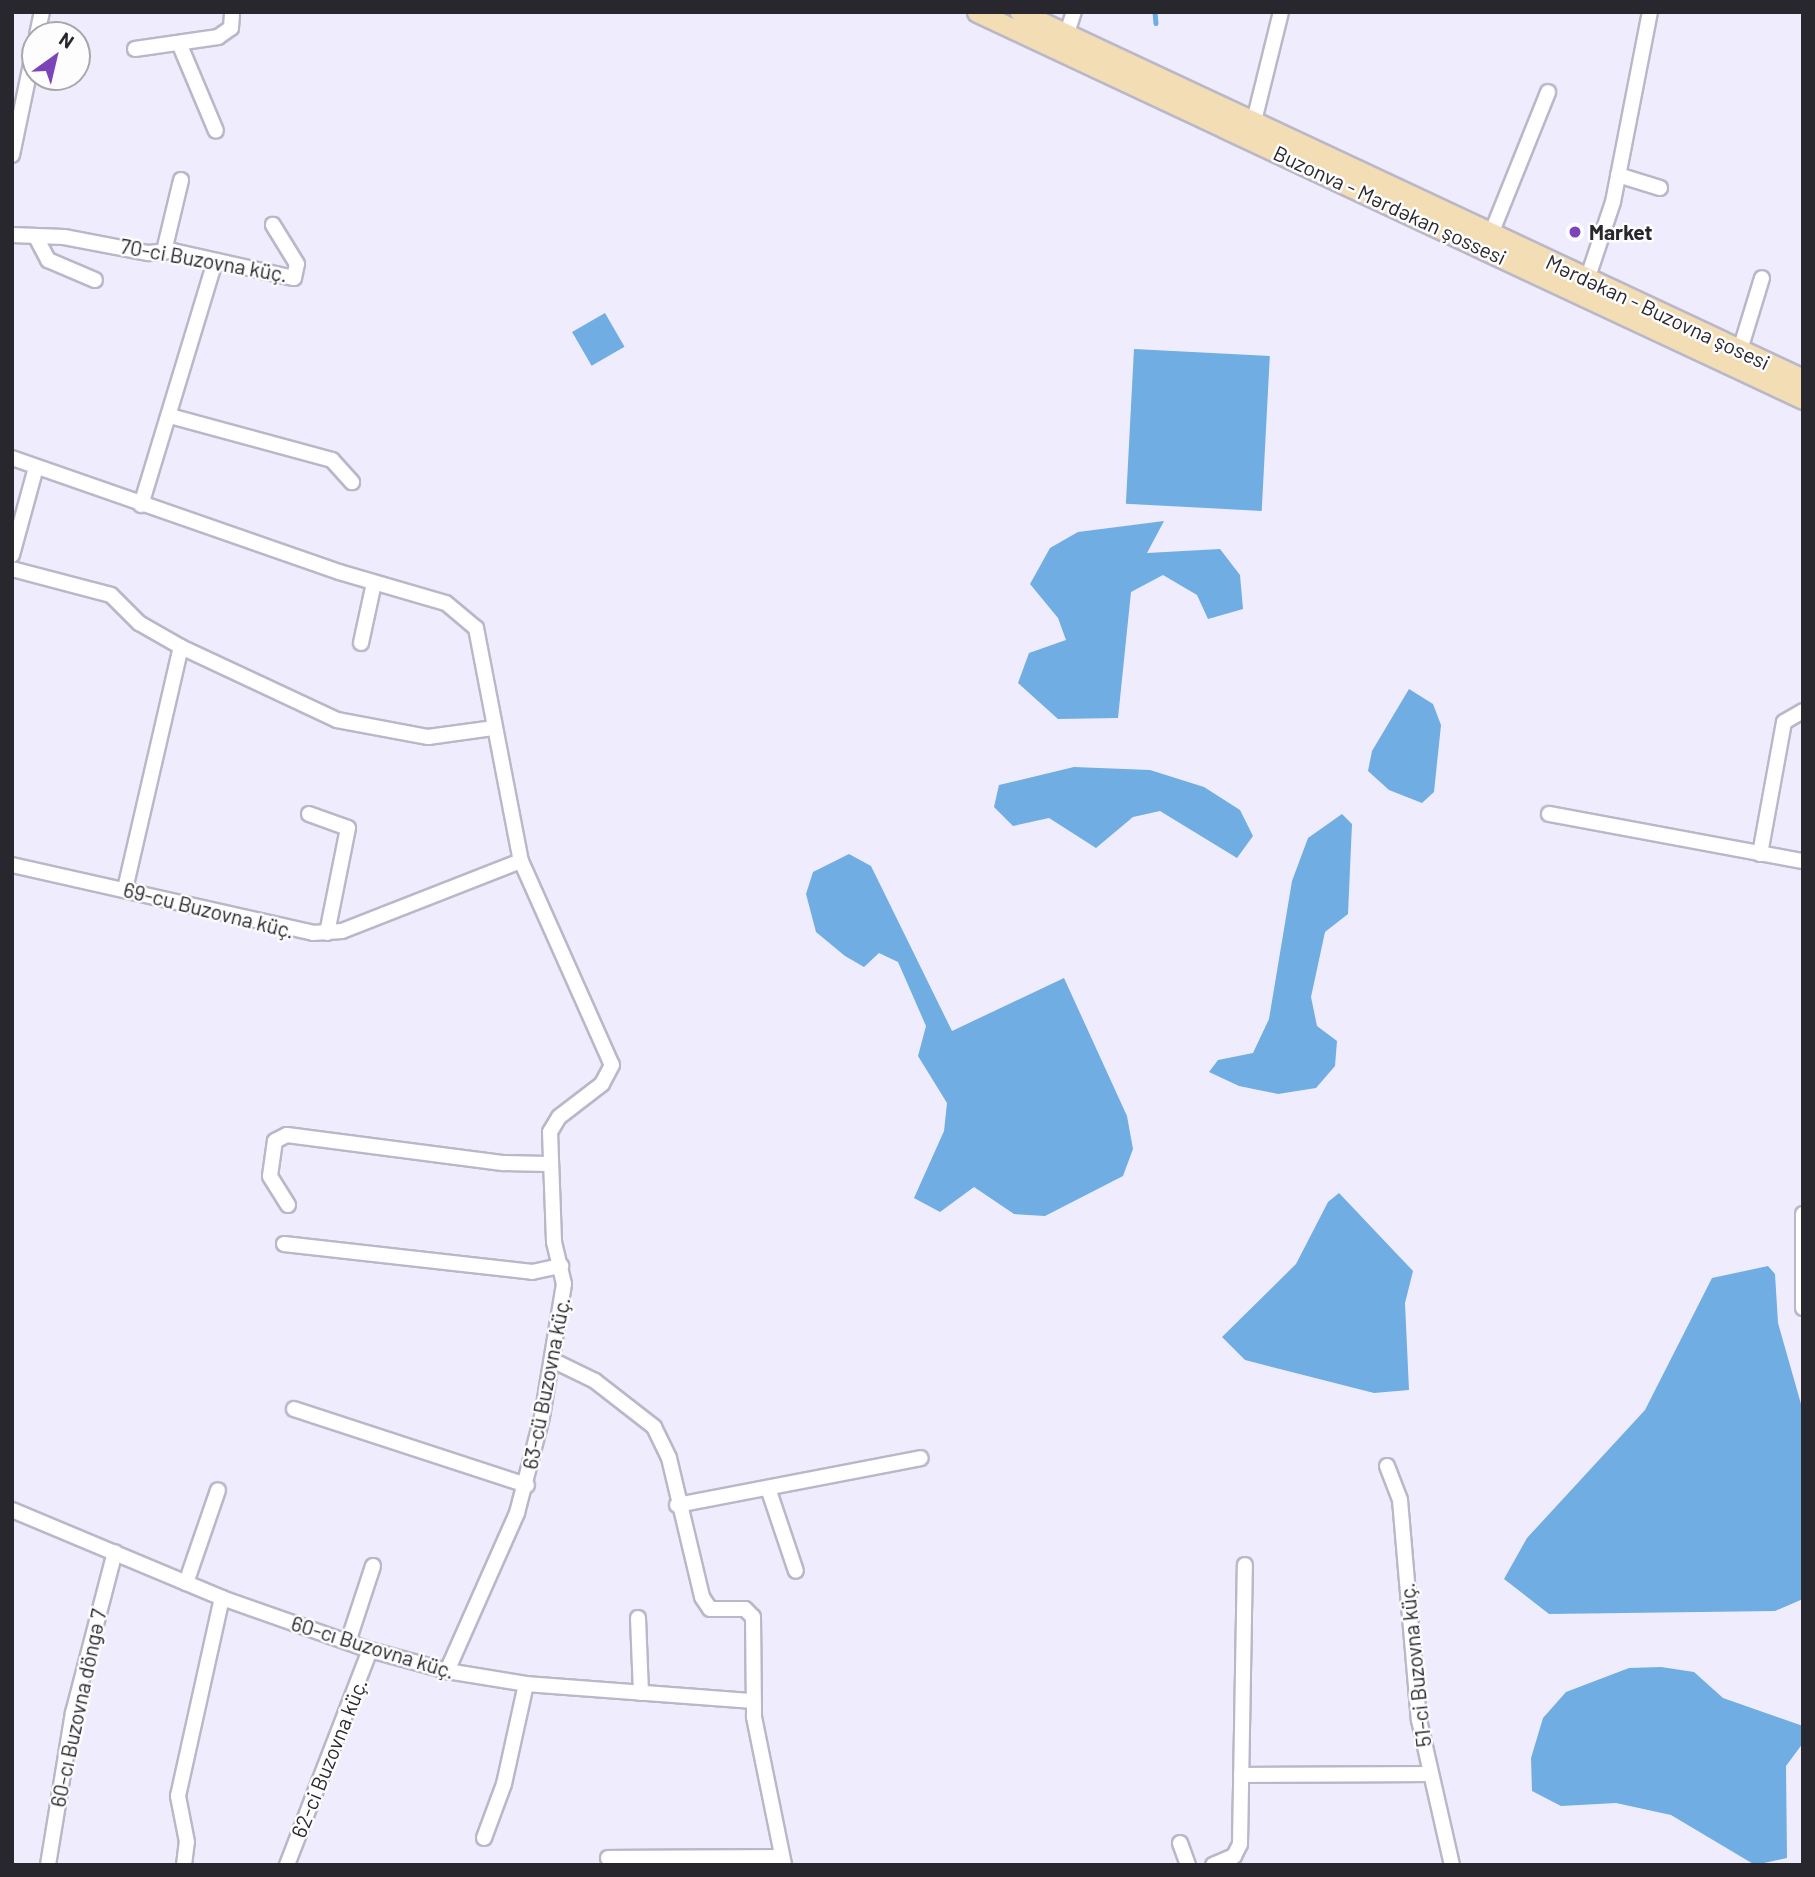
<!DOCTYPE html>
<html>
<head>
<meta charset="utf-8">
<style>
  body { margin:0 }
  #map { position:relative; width:1815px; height:1877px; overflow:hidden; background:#efedfd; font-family:Barlow,sans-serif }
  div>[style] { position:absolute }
  .water>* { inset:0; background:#6fade3; transform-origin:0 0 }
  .stream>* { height:4.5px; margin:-2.25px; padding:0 2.25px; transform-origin:2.25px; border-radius:2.25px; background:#6fade3 }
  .roads { filter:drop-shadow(2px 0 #bab7c9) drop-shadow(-2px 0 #bab7c9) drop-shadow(0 2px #bab7c9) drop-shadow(0 -2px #bab7c9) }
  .minor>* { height:14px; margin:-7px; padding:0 7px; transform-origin:7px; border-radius:7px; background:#fff }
  .major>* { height:19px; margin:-9.5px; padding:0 9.5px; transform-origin:9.5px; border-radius:9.5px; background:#f2ddb5 }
  .dots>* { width:19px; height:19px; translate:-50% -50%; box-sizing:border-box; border:4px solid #fdfdfd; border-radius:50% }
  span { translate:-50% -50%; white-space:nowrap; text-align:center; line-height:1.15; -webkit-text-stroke:5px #fdfdfd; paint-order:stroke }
  .street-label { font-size:21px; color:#28272e }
  .poi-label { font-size:21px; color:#28272e; font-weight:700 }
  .left { translate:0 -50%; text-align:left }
  .frame { position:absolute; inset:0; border:14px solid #28272e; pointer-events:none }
  .north { position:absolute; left:21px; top:21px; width:70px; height:70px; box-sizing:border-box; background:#fdfdfd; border:2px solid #a8a7aa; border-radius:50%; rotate:34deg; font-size:19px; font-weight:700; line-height:28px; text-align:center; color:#28272e }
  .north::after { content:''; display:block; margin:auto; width:24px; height:32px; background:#7d44ba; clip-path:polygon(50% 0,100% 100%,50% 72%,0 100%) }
</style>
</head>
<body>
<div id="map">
  <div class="water">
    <div style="left:605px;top:313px;width:39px;height:38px;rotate:60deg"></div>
    <div style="left:1134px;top:349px;width:136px;height:155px;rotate:3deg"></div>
    <div style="clip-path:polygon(1164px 521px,1147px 553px,1220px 549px,1240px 575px,1243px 609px,1208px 619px,1197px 595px,1163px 575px,1131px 592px,1118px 718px,1058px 719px,1018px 683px,1029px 653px,1066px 640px,1058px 618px,1030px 584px,1050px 548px,1078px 532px)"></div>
    <div style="clip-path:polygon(1409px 689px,1433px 704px,1441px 725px,1434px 792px,1422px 803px,1389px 790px,1368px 771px,1372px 751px)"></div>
    <div style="clip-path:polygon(1074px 767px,1150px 770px,1204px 787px,1240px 810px,1253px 836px,1237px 858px,1160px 811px,1133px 817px,1096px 848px,1049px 818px,1013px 826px,994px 807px,999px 785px)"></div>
    <div style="clip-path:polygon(1342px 814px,1352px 824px,1348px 914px,1325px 932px,1311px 997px,1317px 1026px,1337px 1041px,1335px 1066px,1316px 1088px,1278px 1094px,1239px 1086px,1209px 1072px,1218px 1060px,1253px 1053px,1269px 1019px,1292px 881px,1308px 838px)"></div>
    <div style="clip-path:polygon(849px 854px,871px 866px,952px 1031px,1064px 978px,1127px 1116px,1133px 1149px,1123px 1176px,1045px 1216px,1014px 1214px,974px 1187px,940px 1212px,914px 1198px,944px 1131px,947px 1103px,918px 1056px,926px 1026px,898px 962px,879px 953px,864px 967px,845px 956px,816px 932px,806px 894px,813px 872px)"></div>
    <div style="clip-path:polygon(1339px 1193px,1413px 1271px,1405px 1303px,1409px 1390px,1374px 1393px,1245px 1360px,1222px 1337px,1296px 1264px,1328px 1202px)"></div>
    <div style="clip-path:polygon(1768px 1266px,1775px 1274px,1778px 1323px,1803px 1411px,1803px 1599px,1775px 1611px,1549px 1614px,1504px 1579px,1527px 1538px,1645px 1410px,1712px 1278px)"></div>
    <div style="clip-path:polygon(1661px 1667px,1694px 1672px,1723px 1698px,1803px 1726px,1803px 1743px,1786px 1766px,1787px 1858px,1755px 1865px,1671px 1815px,1616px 1803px,1561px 1806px,1532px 1791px,1531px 1758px,1543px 1718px,1566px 1692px,1629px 1668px)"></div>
  </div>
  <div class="stream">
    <div style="left:1155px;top:12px;width:11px;rotate:85deg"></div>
  </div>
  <div class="roads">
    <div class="minor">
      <div style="left:1067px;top:33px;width:22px;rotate:-72deg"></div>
      <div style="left:37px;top:35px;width:24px;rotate:-78deg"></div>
      <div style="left:179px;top:43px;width:95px;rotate:67.2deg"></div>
      <div style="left:135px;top:49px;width:84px;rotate:-8.2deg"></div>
      <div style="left:218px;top:37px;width:16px;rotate:-35deg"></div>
      <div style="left:231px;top:28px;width:16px;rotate:-86deg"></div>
      <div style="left:1254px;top:121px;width:112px;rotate:-76.1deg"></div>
      <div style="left:12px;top:155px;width:112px;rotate:-78.2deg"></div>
      <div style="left:1618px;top:175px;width:44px;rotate:17.2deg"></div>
      <div style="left:1491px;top:234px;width:153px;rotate:-68.1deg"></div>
      <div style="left:12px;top:235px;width:52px;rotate:2.2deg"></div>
      <div style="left:64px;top:237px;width:86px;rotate:10.8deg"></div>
      <div style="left:148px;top:253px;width:25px;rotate:-5deg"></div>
      <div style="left:173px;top:251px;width:124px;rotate:12.6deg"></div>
      <div style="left:294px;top:278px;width:14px;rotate:-78deg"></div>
      <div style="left:297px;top:264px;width:46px;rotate:-121.6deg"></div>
      <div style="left:37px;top:239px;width:24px;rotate:62deg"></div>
      <div style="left:48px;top:260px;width:51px;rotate:23.1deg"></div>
      <div style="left:164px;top:251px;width:73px;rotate:-76.5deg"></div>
      <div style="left:1587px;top:280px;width:82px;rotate:-71.6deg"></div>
      <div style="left:1613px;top:202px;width:194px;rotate:-79deg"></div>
      <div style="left:1740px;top:350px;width:75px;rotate:-73deg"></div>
      <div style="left:170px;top:416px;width:168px;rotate:15.2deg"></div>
      <div style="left:332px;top:460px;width:30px;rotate:48deg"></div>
      <div style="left:12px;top:458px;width:346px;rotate:19.2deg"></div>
      <div style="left:339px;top:572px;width:111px;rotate:16.2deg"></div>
      <div style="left:446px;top:603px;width:39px;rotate:40deg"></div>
      <div style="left:476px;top:628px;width:237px;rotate:79.1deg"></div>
      <div style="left:521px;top:861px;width:223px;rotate:66deg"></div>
      <div style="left:612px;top:1065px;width:21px;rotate:118deg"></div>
      <div style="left:602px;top:1084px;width:54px;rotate:142.5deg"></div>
      <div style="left:559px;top:1117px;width:17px;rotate:121deg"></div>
      <div style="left:550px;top:1132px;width:110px;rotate:87.9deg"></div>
      <div style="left:554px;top:1242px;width:43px;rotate:76.6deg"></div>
      <div style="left:564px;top:1284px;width:135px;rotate:99.4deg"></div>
      <div style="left:542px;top:1417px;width:99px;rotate:104.6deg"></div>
      <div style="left:517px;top:1513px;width:173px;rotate:113.9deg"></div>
      <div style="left:141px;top:505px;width:255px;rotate:-73.1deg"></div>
      <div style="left:12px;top:555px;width:91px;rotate:-74.7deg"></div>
      <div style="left:12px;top:569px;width:102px;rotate:14.7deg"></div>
      <div style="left:111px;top:595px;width:40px;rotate:45deg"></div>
      <div style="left:139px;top:623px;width:48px;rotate:29.7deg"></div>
      <div style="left:181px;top:647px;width:172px;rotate:25.1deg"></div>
      <div style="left:337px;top:720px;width:93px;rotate:10.6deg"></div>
      <div style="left:428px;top:737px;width:67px;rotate:-7.8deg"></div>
      <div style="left:361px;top:643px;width:61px;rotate:-77.8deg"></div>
      <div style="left:309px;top:814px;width:41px;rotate:19.7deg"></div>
      <div style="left:348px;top:828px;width:107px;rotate:101.3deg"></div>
      <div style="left:1549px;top:814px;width:258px;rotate:10.5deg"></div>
      <div style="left:1760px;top:854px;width:134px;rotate:-79.7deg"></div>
      <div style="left:1784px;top:722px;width:22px;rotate:-30deg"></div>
      <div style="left:12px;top:865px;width:309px;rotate:12.7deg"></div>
      <div style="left:313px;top:933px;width:29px;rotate:-4deg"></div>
      <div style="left:342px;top:931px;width:192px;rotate:-21.4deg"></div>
      <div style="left:125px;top:889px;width:248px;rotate:-77deg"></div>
      <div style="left:288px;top:1205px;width:34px;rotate:-122deg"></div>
      <div style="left:270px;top:1176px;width:35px;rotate:-82deg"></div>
      <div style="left:275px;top:1141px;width:13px;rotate:-27deg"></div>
      <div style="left:287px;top:1135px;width:219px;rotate:7.4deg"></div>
      <div style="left:504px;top:1163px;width:44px;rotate:1.3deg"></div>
      <div style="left:1803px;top:1214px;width:94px;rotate:90deg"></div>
      <div style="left:284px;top:1244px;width:250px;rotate:6.4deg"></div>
      <div style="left:532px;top:1272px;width:30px;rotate:-12deg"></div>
      <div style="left:552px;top:1360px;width:48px;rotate:26deg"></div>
      <div style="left:595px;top:1381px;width:75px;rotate:37.9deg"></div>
      <div style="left:654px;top:1427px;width:34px;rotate:64deg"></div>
      <div style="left:669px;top:1458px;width:143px;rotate:76.6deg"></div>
      <div style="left:702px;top:1597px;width:14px;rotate:56deg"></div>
      <div style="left:710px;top:1609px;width:35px"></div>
      <div style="left:745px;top:1609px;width:11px;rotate:45deg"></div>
      <div style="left:753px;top:1617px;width:100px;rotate:89.4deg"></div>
      <div style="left:754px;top:1717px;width:151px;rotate:78.5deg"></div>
      <div style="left:294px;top:1409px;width:245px;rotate:18.1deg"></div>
      <div style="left:1387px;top:1466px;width:36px;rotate:69deg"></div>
      <div style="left:1400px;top:1500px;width:221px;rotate:85.1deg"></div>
      <div style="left:1419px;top:1720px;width:149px;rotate:77.2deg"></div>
      <div style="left:769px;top:1491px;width:84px;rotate:71.4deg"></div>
      <div style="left:677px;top:1505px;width:248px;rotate:-10.9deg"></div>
      <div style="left:12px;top:1510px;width:228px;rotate:22.7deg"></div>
      <div style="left:222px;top:1598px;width:157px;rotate:19.4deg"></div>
      <div style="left:370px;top:1650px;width:80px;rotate:15.3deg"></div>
      <div style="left:447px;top:1671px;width:80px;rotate:9.3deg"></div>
      <div style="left:526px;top:1684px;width:228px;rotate:4.3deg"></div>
      <div style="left:186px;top:1583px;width:98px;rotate:-71deg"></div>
      <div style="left:638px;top:1618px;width:75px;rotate:87.7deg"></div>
      <div style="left:348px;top:1642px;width:80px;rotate:-71.8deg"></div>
      <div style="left:1241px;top:1775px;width:187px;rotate:-0.3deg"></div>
      <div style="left:484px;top:1838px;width:58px;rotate:-69.7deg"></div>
      <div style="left:504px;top:1784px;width:102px;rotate:-77.6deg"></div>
      <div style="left:1180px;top:1843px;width:23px;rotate:70deg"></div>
      <div style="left:608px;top:1858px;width:174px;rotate:-0.3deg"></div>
      <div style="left:48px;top:1865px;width:154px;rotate:-80.7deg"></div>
      <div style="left:73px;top:1713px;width:166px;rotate:-75.4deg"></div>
      <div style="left:184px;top:1865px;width:23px;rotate:-83deg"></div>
      <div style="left:187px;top:1842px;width:47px;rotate:-101.1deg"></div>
      <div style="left:178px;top:1796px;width:203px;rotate:-77.5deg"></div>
      <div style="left:287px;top:1865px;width:230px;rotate:-68.9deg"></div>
      <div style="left:1213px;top:1865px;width:23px;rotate:-23deg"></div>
      <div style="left:1234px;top:1856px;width:13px;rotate:-63deg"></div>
      <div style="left:1240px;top:1844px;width:279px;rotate:-89deg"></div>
    </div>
    <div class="major">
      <div style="left:977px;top:12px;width:912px;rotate:25.1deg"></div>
      <div style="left:1020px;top:12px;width:865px;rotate:25.11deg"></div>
    </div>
  </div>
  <div class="dots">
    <div style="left:1575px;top:232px;background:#7d44ba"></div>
  </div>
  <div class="street-label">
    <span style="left:1390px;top:205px;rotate:25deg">Buzonva - Mərdəkan şossesi</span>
    <span style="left:204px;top:260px;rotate:10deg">70-ci Buzovna küç.</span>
    <span style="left:1658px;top:312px;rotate:25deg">Mərdəkan - Buzovna şosesi</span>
    <span style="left:209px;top:910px;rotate:14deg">69-cu Buzovna küç.</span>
    <span style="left:546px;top:1383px;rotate:-79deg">63-cü Buzovna küç.</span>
    <span style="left:373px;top:1647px;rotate:17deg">60-cı Buzovna küç.</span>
    <span style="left:1415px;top:1665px;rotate:-96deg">51-ci Buzovna küç.</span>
    <span style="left:78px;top:1708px;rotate:-78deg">60-cı Buzovna döngə 7</span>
    <span style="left:329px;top:1758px;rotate:-68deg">62-ci Buzovna küç.</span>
  </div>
  <div class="poi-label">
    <span class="left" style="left:1589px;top:232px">Market</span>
  </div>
  <div class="frame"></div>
  <div class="north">N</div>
</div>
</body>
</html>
